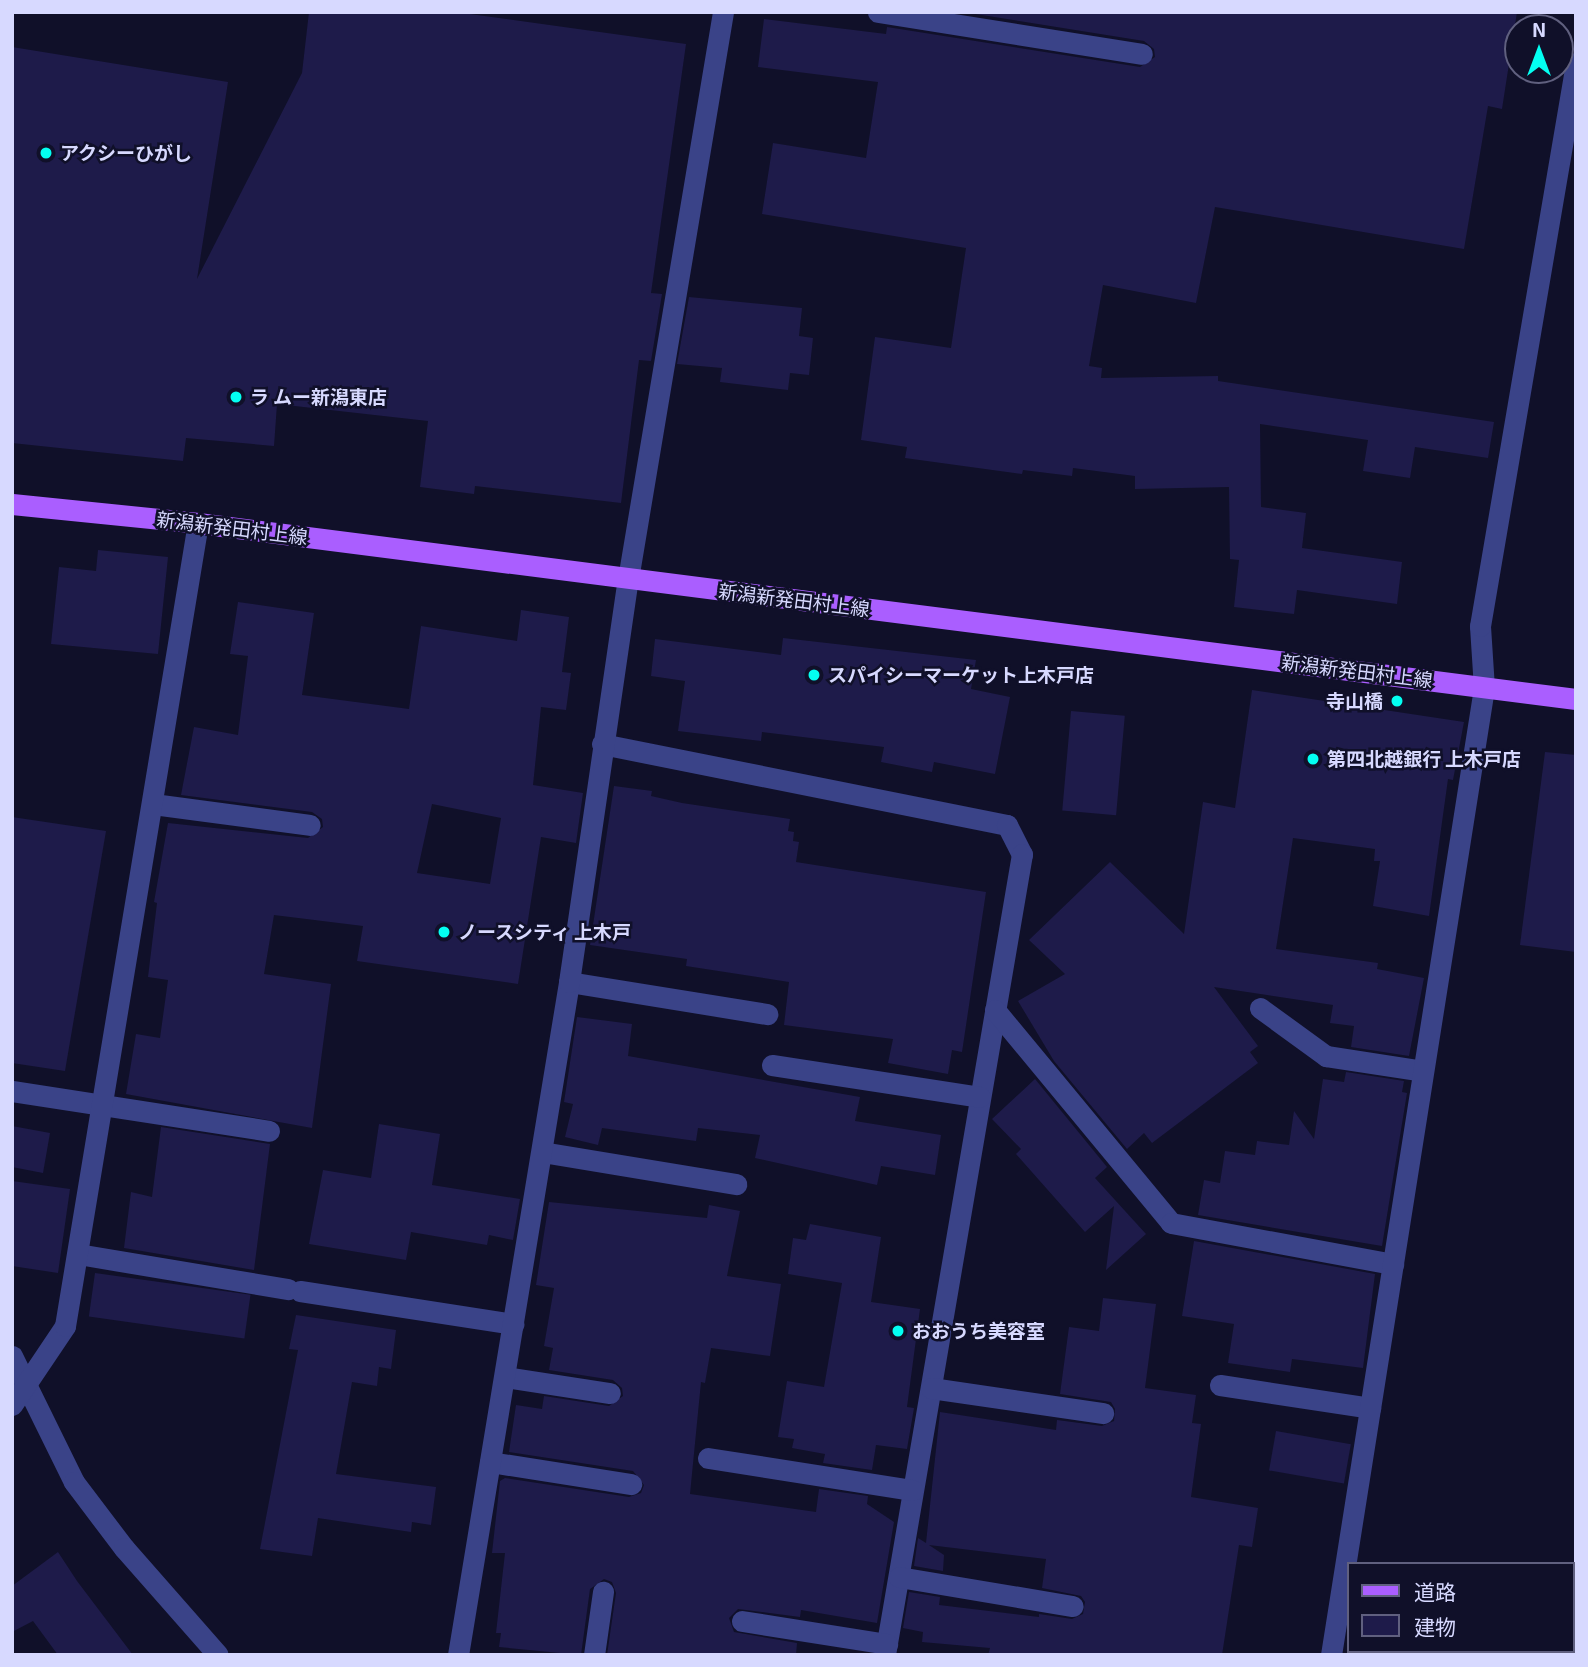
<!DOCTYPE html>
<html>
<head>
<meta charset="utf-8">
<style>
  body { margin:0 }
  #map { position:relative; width:1588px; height:1667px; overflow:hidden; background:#101029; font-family:"Exo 2","Noto Sans JP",sans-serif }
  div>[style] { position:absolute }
  .building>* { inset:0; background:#1e1b4a; transform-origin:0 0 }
  .minor>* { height:21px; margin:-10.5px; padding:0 10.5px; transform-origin:10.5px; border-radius:10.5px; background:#3a4388 }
  .major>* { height:21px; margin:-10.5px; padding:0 10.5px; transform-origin:10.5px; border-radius:10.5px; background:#aa5eff }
  .dots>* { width:19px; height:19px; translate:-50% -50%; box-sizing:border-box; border:4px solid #101029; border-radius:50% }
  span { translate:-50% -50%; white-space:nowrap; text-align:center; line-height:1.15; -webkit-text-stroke:5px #101029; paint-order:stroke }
  .poi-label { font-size:19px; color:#d7d9ff; font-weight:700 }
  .left { translate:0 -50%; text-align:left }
  .right { translate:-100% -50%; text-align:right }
  .street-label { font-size:19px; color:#d7d9ff }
  .frame { position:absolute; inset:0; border:14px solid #d7d9ff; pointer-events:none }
  .legend { position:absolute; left:1347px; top:1562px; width:228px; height:91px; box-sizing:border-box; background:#101029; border:2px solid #60607f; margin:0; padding:9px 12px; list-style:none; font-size:21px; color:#d7d9ff }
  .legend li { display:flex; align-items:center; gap:14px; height:35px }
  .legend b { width:35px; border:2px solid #60607f }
  .north { position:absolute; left:1504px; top:14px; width:70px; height:70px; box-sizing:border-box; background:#101029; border:2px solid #60607f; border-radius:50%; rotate:0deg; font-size:19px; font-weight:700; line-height:28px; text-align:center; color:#d7d9ff }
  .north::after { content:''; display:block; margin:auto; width:24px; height:32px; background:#03fff2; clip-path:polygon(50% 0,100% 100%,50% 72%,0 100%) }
</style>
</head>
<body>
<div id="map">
  <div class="building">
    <div style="clip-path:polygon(309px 12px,455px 12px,686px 44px,651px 293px,662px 294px,651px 361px,639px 360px,621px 503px,475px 486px,474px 494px,420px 487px,428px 421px,277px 404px,274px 446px,186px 438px,183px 461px,12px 443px,12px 47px,228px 82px,197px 279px,302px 73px)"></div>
    <div style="clip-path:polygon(963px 12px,1517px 12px,1502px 109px,1488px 106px,1464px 249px,1215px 207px,1196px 303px,1103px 285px,1089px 366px,1102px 368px,1101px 378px,1218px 376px,1218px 381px,1494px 422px,1488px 458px,1415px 447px,1410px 478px,1363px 471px,1368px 440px,1260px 424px,1261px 507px,1306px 513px,1302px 548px,1402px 562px,1397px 604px,1297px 590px,1294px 614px,1234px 607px,1239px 560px,1230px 559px,1229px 487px,1135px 489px,1135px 476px,1073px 468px,1072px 476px,1023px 470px,1022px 474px,905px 458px,907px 447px,861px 440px,875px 337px,951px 348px,966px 248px,762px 214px,773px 143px,866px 158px,878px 82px,758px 67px,764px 19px,886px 34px,887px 27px,1140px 67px,1155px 57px,1154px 49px,1144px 41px)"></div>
    <div style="clip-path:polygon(689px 297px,802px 308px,799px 336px,813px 338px,809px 375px,790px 373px,788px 390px,720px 382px,722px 368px,677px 364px)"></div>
    <div style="clip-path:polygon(98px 550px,168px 557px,158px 654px,51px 644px,59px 567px,96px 571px)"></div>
    <div style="clip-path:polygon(evenodd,238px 602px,314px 613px,302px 695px,409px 709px,421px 626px,517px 641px,521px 610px,569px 617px,562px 672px,571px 673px,566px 710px,541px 707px,533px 785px,583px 793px,576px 843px,541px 837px,518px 984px,357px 961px,363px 926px,274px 915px,264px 974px,331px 984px,312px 1128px,126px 1094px,136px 1034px,160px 1038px,168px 980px,148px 977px,157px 903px,154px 902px,168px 823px,308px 838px,323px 827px,322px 819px,312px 812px,181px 795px,194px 727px,238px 735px,248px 656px,230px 654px,238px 602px,432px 804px,501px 818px,490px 884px,417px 873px,432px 804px)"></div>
    <div style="clip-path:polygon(783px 638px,976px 660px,971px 689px,1010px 697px,995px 774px,934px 762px,932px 772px,881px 762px,884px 747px,762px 732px,761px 741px,678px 731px,685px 681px,651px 676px,655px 639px,781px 655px)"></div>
    <div style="clip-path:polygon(1252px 690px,1464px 722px,1453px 780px,1448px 779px,1429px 916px,1373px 906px,1380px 861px,1374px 861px,1375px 849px,1293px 838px,1276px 949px,1378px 963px,1377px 969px,1424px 978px,1409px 1056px,1351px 1047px,1354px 1026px,1330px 1023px,1333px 1005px,1214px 987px,1258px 1046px,1250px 1052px,1258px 1063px,1152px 1143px,1144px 1133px,1127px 1149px,1054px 1061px,1018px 1001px,1065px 974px,1029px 940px,1110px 862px,1184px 934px,1203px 802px,1235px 808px)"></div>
    <div style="left:1071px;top:711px;width:54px;height:100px;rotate:5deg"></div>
    <div style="clip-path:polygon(1545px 752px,1576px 755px,1576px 952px,1520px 945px)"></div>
    <div style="clip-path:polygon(614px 786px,652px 791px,651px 796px,682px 803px,790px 819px,788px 831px,794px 832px,793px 841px,799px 842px,796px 862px,986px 892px,962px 1052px,952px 1050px,948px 1074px,888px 1063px,893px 1039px,784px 1025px,789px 982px,686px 966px,687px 959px,590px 945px)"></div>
    <div style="clip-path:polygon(12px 817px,106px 831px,65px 1071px,12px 1063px)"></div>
    <div style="clip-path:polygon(577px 1017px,632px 1024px,628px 1056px,860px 1097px,855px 1121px,941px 1135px,935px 1175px,881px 1166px,877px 1185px,755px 1158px,760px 1135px,698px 1128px,696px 1141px,602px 1128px,598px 1145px,565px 1137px,573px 1104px,564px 1102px)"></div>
    <div style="clip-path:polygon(1346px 1072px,1404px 1081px,1402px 1092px,1407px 1093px,1382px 1246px,1198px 1215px,1204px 1180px,1220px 1183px,1225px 1151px,1255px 1155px,1257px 1141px,1289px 1145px,1294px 1111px,1314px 1139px,1323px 1079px,1344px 1082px)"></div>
    <div style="clip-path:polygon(1035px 1079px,1107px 1167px,1095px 1178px,1146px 1234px,1106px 1270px,1114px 1206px,1085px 1232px,1016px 1154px,1021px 1149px,992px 1119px)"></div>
    <div style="clip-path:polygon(379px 1124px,440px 1134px,432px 1185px,520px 1199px,513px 1240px,489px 1235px,487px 1245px,411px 1232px,406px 1260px,309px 1244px,323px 1170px,371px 1178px)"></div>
    <div style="clip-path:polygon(12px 1126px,50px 1133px,43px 1173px,12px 1167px)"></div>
    <div style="clip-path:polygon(161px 1127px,270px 1144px,254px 1270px,124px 1248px,131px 1192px,152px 1197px)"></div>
    <div style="clip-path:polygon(12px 1181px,70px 1189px,58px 1273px,12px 1266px)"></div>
    <div style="clip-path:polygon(549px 1202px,707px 1218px,709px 1205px,740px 1211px,727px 1276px,781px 1284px,770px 1356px,711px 1348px,705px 1383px,701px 1382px,690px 1494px,816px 1512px,819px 1489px,868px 1496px,867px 1504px,894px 1522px,877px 1623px,801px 1610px,800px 1617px,738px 1609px,729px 1618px,734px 1632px,797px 1643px,796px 1655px,607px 1655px,616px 1593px,612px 1582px,604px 1579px,590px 1589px,581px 1655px,499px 1647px,501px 1633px,496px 1633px,505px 1553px,492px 1553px,500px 1481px,505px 1478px,629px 1497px,641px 1493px,644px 1485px,633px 1471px,509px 1452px,516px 1405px,542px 1409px,544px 1396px,609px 1406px,623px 1396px,622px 1388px,613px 1380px,549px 1370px,553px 1348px,544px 1346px,554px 1288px,536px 1285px)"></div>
    <div style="clip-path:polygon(810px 1224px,881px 1237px,871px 1302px,920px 1309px,907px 1407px,914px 1408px,907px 1449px,876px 1445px,872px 1470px,823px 1463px,825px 1454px,792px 1448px,794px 1439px,778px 1437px,787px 1381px,824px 1387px,842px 1283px,788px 1274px,793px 1238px,806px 1240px)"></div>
    <div style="clip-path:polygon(1194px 1241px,1375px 1274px,1363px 1368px,1292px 1359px,1290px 1372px,1228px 1363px,1234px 1324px,1182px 1316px)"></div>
    <div style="left:95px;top:1273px;width:157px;height:44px;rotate:8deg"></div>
    <div style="clip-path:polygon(1103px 1298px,1156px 1304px,1145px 1388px,1196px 1395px,1192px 1423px,1201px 1424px,1191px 1497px,1258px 1508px,1252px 1547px,1239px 1545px,1222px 1655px,988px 1655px,990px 1648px,922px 1642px,923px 1632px,903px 1628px,909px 1592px,940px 1597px,939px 1605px,1039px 1617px,1039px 1614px,1072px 1619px,1083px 1614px,1085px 1602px,1081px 1596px,1042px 1588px,1046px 1559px,929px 1545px,944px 1555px,943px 1571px,914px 1566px,918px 1538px,926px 1543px,940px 1412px,1056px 1430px,1057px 1420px,1102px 1426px,1114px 1421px,1115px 1409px,1111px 1402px,1060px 1394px,1069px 1327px,1099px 1331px)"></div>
    <div style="clip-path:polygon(296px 1315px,396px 1330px,391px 1369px,379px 1367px,377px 1386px,352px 1382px,336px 1474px,436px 1487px,431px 1525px,412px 1522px,411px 1532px,318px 1518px,312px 1556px,260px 1549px,298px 1350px,289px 1349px)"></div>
    <div style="left:1276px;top:1431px;width:76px;height:40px;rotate:10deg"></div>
    <div style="clip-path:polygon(58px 1552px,77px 1581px,133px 1655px,58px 1655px,33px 1621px,12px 1632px,12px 1586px)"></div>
  </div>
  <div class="minor">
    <div style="left:878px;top:12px;width:267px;rotate:9deg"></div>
    <div style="left:602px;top:744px;width:413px;rotate:11.3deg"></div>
    <div style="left:1007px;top:825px;width:33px;rotate:63deg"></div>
    <div style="left:1022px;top:854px;width:813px;rotate:99.71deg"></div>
    <div style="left:153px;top:804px;width:158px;rotate:7.6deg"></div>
    <div style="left:569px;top:982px;width:201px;rotate:9.2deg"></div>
    <div style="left:1260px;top:1008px;width:82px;rotate:36deg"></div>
    <div style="left:1326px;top:1056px;width:98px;rotate:8.8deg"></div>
    <div style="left:995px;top:1010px;width:276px;rotate:50.4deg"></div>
    <div style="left:1171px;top:1223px;width:226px;rotate:10.5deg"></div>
    <div style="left:772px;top:1065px;width:210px;rotate:8.7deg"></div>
    <div style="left:12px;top:1091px;width:260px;rotate:8.8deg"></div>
    <div style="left:542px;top:1152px;width:197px;rotate:9.4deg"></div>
    <div style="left:78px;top:1254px;width:213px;rotate:9.5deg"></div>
    <div style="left:300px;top:1291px;width:216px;rotate:8.8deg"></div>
    <div style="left:12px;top:1356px;width:140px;rotate:63.8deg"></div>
    <div style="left:74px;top:1482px;width:83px;rotate:52.9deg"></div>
    <div style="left:124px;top:1548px;width:142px;rotate:48.7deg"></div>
    <div style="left:505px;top:1377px;width:106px;rotate:8.7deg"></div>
    <div style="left:1220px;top:1385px;width:152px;rotate:8.7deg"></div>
    <div style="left:931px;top:1388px;width:174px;rotate:8.3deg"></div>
    <div style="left:12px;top:1405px;width:95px;rotate:-56.1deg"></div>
    <div style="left:65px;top:1326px;width:814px;rotate:-80.6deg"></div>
    <div style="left:708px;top:1458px;width:207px;rotate:8.9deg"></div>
    <div style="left:490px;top:1462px;width:143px;rotate:8.9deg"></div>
    <div style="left:899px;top:1577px;width:176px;rotate:9.5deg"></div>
    <div style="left:742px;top:1621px;width:147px;rotate:9deg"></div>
    <div style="left:458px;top:1655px;width:682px;rotate:-80.63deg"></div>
    <div style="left:569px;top:982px;width:407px;rotate:-81.7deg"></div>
    <div style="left:628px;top:579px;width:575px;rotate:-80.49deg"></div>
    <div style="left:594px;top:1655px;width:64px;rotate:-81.9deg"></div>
    <div style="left:1331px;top:1655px;width:979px;rotate:-81.01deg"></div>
    <div style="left:1484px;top:688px;width:62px;rotate:-93.7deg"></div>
    <div style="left:1480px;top:626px;width:571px;rotate:-80.32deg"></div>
  </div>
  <div class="major">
    <div style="left:12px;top:504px;width:187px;rotate:5.8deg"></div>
    <div style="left:198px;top:523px;width:1389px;rotate:7.28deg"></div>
  </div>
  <div class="dots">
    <div style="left:46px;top:153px;background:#03fff2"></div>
    <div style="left:236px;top:397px;background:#03fff2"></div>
    <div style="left:814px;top:675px;background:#03fff2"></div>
    <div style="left:1397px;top:701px;background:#03fff2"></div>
    <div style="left:1313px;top:759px;background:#03fff2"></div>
    <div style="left:444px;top:932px;background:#03fff2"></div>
    <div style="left:898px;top:1331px;background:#03fff2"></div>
  </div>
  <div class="poi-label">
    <span class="left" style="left:60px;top:153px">アクシーひがし</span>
    <span class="left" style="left:250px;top:397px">ラ ムー新潟東店</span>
    <span class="left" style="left:828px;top:675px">スパイシーマーケット上木戸店</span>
    <span class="right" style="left:1383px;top:701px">寺山橋</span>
    <span class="left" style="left:1327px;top:759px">第四北越銀行 上木戸店</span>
    <span class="left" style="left:458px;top:932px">ノースシティ 上木戸</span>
    <span class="left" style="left:912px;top:1331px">おおうち美容室</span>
  </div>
  <div class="street-label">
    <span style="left:232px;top:528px;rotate:7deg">新潟新発田村上線</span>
    <span style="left:794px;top:600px;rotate:7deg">新潟新発田村上線</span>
    <span style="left:1357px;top:671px;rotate:7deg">新潟新発田村上線</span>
  </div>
  <div class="frame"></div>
  <ul class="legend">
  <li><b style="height:9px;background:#aa5eff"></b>道路</li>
  <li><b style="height:19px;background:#1e1b4a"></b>建物</li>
  </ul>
  <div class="north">N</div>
</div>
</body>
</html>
